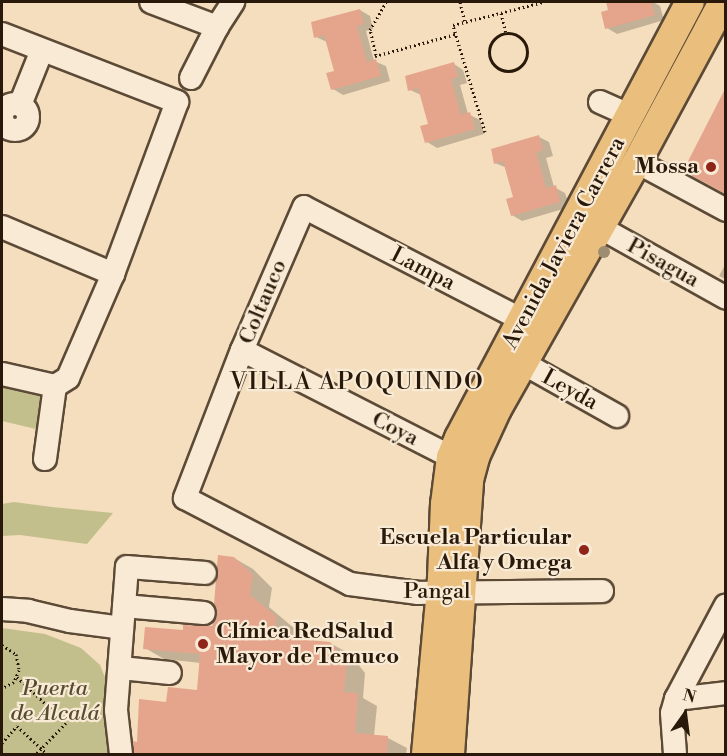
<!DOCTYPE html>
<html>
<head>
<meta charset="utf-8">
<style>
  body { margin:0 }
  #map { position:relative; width:727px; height:756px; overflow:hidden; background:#f4debd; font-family:"Libre Bodoni",serif }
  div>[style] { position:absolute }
  .green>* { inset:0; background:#c3bf8c }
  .shadow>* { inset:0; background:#0003 }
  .building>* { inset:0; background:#e5a58c }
  .path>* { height:3px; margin-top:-1.5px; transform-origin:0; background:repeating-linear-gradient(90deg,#29190a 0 1.5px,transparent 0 4.5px) }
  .path>.ring { margin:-1.5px; padding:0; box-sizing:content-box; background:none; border:3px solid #29190a; border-radius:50% }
  .roads { filter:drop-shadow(2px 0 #5c4a37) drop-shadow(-2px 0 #5c4a37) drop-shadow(0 2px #5c4a37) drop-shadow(0 -2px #5c4a37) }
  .minor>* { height:22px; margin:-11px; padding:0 11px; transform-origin:11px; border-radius:11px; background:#f8ead4 }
  .minor>.ring { margin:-11px; padding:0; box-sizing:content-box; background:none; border:22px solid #f8ead4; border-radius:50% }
  .major>* { height:28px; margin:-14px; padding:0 14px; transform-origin:14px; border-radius:14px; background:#eabf7e }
  .trees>* { width:12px; height:12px; margin:-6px; border-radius:50%; background:#9e8d70 }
  .dots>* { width:16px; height:16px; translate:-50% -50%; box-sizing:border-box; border:3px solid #f8ead4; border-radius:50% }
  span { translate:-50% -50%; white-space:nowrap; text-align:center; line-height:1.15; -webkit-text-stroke:4.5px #f8ead4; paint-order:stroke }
  .poi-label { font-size:22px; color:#29190a; font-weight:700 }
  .right { translate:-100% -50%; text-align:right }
  .left { translate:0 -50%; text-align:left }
  .street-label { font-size:22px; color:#29190a }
  .park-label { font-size:22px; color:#574b31; font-style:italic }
  .neighbourhood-label { font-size:24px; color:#29190a; letter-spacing:1.5px }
  .frame { position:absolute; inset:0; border:3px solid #29190a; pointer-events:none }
  .north { position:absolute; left:655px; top:684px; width:60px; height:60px; -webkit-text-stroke:4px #f8ead4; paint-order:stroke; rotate:14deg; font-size:16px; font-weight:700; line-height:24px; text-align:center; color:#29190a }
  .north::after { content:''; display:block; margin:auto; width:21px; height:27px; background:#29190a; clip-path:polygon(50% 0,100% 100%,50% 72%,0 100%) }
</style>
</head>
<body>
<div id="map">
  <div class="green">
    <div style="clip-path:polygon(2px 385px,45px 395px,40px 430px,2px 421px)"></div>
    <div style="clip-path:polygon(14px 502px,52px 507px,113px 513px,87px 544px,20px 535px,2px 536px,2px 504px)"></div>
    <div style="clip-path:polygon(2px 628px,45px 634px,81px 648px,100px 665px,109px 687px,109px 754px,2px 754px)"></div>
  </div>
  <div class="shadow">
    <div style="clip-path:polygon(607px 2px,653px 2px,660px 6px,664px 20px,617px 34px,607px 28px,610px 11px)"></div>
    <div style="clip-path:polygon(360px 10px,370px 16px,373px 29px,366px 31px,374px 61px,386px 66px,390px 81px,343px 95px,333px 89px,336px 72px,327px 42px,316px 37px)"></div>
    <div style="clip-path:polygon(454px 64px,463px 70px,467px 83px,460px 85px,468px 114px,480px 120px,484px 134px,437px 148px,427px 142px,430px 125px,421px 95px,410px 90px)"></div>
    <div style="clip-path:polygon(539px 137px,549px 142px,553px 156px,546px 158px,554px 187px,565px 193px,570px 207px,522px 221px,512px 215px,515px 198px,507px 168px,495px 163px)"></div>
    <div style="clip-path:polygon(726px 263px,726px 279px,719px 276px)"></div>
    <div style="clip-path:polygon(234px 558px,253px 569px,272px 588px,269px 607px,295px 629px,294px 640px,330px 643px,350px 654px,365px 673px,363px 698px,377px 706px,374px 736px,388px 738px,407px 748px,406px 754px,135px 754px,135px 743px,139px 744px,168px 703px,198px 691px,201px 663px,164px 659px,145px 648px,184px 631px,212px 627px,219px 615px)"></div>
  </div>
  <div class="building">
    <div style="clip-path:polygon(606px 2px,651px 2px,655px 15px,605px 29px,601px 12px,608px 10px)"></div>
    <div style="clip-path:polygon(360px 9px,364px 24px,357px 26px,367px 62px,376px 59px,381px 76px,331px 90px,326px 73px,334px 71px,324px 35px,314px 38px,311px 22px)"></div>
    <div style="clip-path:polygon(454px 62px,458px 77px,451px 79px,461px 115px,470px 112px,475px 129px,425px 143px,420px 126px,428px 124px,418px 88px,408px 91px,405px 76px)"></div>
    <div style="clip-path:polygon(726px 87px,726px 194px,683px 171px)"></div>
    <div style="clip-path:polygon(539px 135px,543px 150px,536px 152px,546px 188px,556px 185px,560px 202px,511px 216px,506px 199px,513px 197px,503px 161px,494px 164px,491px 149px)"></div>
    <div style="clip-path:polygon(218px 555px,234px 557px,253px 575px,250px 595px,276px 616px,275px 637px,330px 642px,347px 661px,344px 692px,358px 693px,355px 733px,388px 736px,387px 754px,134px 754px,133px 741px,137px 742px,139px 699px,166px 702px,168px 687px,197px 690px,200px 654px,143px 649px,145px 627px,183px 630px,183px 625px,212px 626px,217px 615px,214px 604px)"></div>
  </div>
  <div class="path">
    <div style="left:460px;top:2px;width:21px;rotate:76deg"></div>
    <div style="left:501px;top:13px;width:21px;rotate:76deg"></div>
    <div class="ring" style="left:489px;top:33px;width:35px;height:35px"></div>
    <div style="left:376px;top:55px;width:26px;rotate:-103deg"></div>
    <div style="left:370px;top:30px;width:32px;rotate:-60deg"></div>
    <div style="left:375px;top:56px;width:84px;rotate:-15.2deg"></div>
    <div style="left:485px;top:132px;width:112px;rotate:-106.7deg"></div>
    <div style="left:453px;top:25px;width:93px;rotate:-14.3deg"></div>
    <div style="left:2px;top:645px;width:17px;rotate:33deg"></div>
    <div style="left:16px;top:654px;width:16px;rotate:79deg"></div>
    <div style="left:19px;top:670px;width:13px;rotate:113deg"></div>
    <div style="left:14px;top:682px;width:13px;rotate:153deg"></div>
    <div style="left:17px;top:677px;width:67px;rotate:43.2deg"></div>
    <div style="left:66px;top:723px;width:43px;rotate:134.1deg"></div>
    <div style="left:2px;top:743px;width:23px;rotate:-49deg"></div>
    <div style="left:17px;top:726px;width:41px;rotate:43deg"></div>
  </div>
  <div class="roads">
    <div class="minor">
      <div style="left:151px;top:2px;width:71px;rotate:20.7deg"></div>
      <div style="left:2px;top:34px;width:188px;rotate:21.2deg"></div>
      <div style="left:177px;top:102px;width:184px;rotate:110.4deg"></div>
      <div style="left:113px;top:274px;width:113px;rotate:113.4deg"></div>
      <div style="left:68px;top:378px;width:15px;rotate:148deg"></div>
      <div style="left:55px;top:386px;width:54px;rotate:-167.2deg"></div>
      <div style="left:191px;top:78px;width:57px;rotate:-63deg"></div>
      <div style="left:217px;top:27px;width:30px;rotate:-57deg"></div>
      <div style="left:600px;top:102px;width:35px;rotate:24deg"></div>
      <div class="ring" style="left:2px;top:104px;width:4px;height:4px"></div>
      <div style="left:20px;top:105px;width:59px;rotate:-68.2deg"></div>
      <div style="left:637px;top:162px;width:101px;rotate:28.3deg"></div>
      <div style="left:2px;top:227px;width:121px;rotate:22.9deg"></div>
      <div style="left:601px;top:228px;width:143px;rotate:29.2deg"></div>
      <div style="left:536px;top:327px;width:261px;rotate:-152.7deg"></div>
      <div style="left:304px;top:207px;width:156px;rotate:113.4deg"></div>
      <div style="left:242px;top:350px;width:159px;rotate:111.1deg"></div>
      <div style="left:185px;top:498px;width:186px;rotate:27.5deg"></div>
      <div style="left:350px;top:584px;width:69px;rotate:7.5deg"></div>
      <div style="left:418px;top:593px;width:184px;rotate:-0.6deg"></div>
      <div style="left:242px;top:350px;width:235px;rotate:27.1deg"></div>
      <div style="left:523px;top:363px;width:108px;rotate:29.4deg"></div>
      <div style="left:45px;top:459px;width:74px;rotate:-82.2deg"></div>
      <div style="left:124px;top:606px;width:80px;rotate:5deg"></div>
      <div style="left:2px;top:609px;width:26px;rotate:4deg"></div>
      <div style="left:28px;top:611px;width:43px;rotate:13.4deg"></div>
      <div style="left:70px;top:621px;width:52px;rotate:7.7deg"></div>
      <div style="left:121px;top:668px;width:49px;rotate:5.8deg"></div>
      <div style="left:676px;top:699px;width:50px;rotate:-6.8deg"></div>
      <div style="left:121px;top:754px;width:44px;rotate:-96.5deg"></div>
      <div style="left:116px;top:710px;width:143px;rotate:-85.6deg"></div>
      <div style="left:127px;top:567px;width:78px;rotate:4.4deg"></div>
      <div style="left:675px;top:754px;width:41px;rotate:-94.2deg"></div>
      <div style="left:672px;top:713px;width:15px;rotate:-74deg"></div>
      <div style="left:676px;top:699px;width:106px;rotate:-62deg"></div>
    </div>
    <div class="major">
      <div style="left:426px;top:754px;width:177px;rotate:-84.8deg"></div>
      <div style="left:442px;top:578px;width:74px;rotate:-87.7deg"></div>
      <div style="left:445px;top:504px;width:47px;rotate:-82.7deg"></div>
      <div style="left:451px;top:457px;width:21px;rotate:-67deg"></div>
      <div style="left:459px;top:438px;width:493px;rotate:-62.1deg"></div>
      <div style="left:450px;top:754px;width:275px;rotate:-86deg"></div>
      <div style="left:469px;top:480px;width:24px;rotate:-75deg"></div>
      <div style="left:475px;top:457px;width:53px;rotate:-65.4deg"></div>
      <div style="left:497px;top:409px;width:284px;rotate:-60.5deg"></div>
      <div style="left:637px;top:162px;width:182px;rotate:-61.7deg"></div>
    </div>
  </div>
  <div class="trees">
    <div style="left:604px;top:252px"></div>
  </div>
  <div class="dots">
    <div style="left:711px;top:167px;background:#8f2418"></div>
    <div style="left:584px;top:550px;background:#8f2418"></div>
    <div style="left:203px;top:644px;background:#8f2418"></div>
  </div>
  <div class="poi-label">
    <span class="right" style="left:699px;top:167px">Mossa</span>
    <span class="right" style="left:572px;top:550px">Escuela Particular<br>Alfa y Omega</span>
    <span class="left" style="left:216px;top:644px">Clínica RedSalud<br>Mayor de Temuco</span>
  </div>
  <div class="street-label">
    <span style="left:564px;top:243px;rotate:-62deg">Avenida Javiera Carrera</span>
    <span style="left:663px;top:263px;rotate:29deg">Pisagua</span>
    <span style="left:423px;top:269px;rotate:27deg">Lampa</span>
    <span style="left:263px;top:302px;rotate:-67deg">Coltauco</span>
    <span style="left:570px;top:390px;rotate:29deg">Leyda</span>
    <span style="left:395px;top:429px;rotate:27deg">Coya</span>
    <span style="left:437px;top:592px">Pangal</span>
  </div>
  <div class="park-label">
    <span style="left:55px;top:701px">Puerta<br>de Alcalá</span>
  </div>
  <div class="neighbourhood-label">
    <span style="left:357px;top:383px">VILLA APOQUINDO</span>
  </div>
  <div class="frame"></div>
  <div class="north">N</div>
</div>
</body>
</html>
